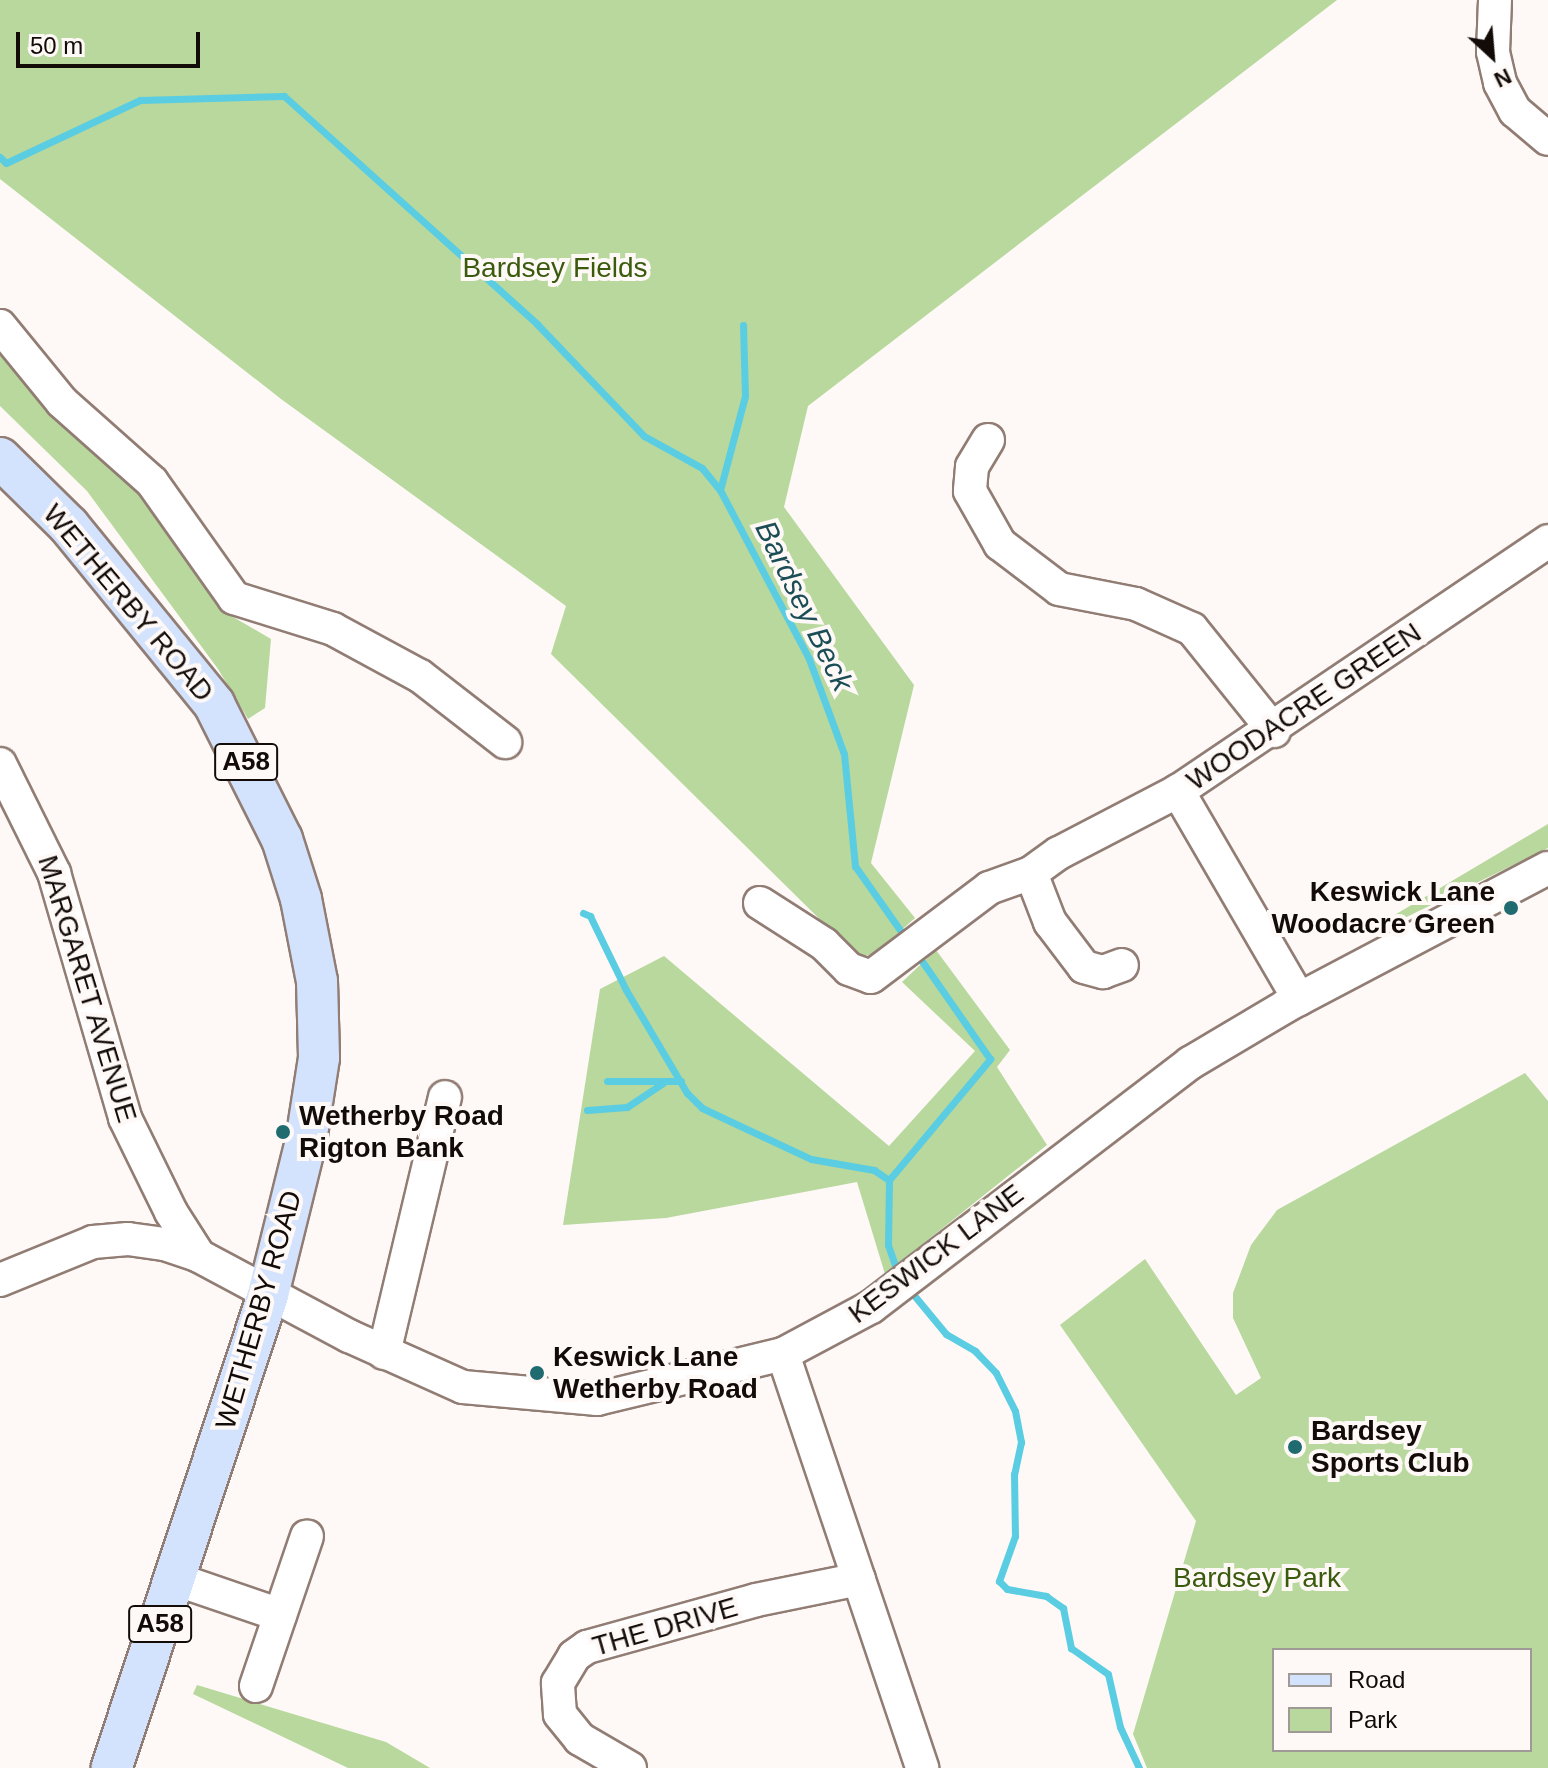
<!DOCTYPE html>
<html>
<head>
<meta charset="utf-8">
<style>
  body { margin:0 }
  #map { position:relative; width:1548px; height:1768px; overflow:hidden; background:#fef9f7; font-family:Helvetica,sans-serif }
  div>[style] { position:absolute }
  .green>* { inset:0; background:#b8d89d }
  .stream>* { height:7px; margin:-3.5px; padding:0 3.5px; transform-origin:3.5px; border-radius:3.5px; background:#5acde2 }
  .roads { filter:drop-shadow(2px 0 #917d74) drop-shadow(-2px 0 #917d74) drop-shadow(0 2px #917d74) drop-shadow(0 -2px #917d74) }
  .minor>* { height:32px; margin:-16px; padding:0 16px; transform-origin:16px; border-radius:16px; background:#fff }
  .major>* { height:40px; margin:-20px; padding:0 20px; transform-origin:20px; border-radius:20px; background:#d3e3fd }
  .dots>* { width:22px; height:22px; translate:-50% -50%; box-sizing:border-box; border:4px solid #fef9f7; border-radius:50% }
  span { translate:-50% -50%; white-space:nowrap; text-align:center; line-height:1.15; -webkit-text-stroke:8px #fef9f7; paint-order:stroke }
  .shield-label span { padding:2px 6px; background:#fef9f7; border:2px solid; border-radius:6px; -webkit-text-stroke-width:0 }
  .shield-label { font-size:26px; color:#130b08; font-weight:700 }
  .park-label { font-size:28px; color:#3a5b0d }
  .street-label { font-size:28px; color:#130b08 }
  .poi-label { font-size:28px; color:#130b08; font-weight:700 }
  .right { translate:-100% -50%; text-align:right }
  .left { translate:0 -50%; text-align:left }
  .water-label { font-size:30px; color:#1b4d57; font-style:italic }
  .legend { position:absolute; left:1272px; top:1648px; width:260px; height:104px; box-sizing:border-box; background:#fef9f7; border:2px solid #a09a97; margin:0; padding:10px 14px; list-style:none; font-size:24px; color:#130b08 }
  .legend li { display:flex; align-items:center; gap:16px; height:40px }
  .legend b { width:40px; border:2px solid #a09a97 }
  .north { position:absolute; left:1452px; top:16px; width:80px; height:80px; -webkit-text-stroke:6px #fef9f7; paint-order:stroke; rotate:154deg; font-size:22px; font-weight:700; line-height:32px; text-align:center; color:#130b08 }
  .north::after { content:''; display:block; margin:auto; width:28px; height:36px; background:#130b08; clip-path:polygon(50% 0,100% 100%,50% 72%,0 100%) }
  .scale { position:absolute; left:16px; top:32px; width:184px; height:36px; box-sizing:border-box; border:4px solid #130b08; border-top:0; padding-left:10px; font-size:24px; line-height:28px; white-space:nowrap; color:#130b08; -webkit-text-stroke:6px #fef9f7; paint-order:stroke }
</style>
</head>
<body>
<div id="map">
  <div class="green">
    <div style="clip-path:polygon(0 0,1337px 0,808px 406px,784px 507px,914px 685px,871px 863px,915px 918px,876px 953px,865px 956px,856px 955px,551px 654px,566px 606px,281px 399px,0 179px)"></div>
    <div style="clip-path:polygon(0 347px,126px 469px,228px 614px,271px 639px,265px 708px,248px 719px,218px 669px,87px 491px,0 406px)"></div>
    <div style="clip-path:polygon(1548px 824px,1548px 848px,1378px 931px,1376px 926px)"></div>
    <div style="clip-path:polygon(936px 950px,1010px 1050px,997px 1067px,1047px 1145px,885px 1274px,857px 1182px,666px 1218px,563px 1225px,600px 989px,664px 956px,889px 1146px,975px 1051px,902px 982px)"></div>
    <div style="clip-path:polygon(evenodd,1525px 1073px,1548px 1101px,1548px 1768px,1147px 1768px,1133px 1734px,1196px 1521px,1060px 1325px,1145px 1259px,1236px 1395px,1261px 1378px,1233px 1318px,1233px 1293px,1251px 1245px,1277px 1210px,1525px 1073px,1530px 1650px,1530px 1750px,1274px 1750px,1274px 1650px,1530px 1650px)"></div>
    <div style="clip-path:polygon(197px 1685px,386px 1742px,430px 1768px,348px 1768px,193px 1694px)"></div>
  </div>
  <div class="stream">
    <div style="left:0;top:157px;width:8px;rotate:45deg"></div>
    <div style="left:6px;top:163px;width:148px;rotate:-25.2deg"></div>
    <div style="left:140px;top:100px;width:144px;rotate:-1.6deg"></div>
    <div style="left:284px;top:96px;width:341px;rotate:42deg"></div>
    <div style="left:537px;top:324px;width:155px;rotate:46.3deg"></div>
    <div style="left:644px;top:436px;width:66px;rotate:28.9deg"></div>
    <div style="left:702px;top:468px;width:28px;rotate:51deg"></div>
    <div style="left:720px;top:490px;width:191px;rotate:62.2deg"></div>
    <div style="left:809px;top:659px;width:101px;rotate:69.8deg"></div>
    <div style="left:844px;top:754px;width:113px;rotate:84.4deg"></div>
    <div style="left:855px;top:866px;width:90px;rotate:54.9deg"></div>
    <div style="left:720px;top:490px;width:97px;rotate:-75.1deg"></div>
    <div style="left:745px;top:396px;width:71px;rotate:-91.6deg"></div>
    <div style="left:583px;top:913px;width:8px;rotate:23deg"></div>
    <div style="left:590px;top:916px;width:82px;rotate:64.1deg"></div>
    <div style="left:626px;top:990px;width:120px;rotate:59.4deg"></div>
    <div style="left:687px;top:1093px;width:21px;rotate:45deg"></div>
    <div style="left:702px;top:1108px;width:120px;rotate:25.1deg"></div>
    <div style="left:811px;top:1159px;width:64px;rotate:9.9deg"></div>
    <div style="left:874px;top:1170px;width:18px;rotate:34deg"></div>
    <div style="left:607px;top:1081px;width:74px"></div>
    <div style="left:587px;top:1110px;width:40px;rotate:-4.3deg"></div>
    <div style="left:627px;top:1107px;width:43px;rotate:-33.7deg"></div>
    <div style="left:898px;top:1274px;width:31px;rotate:-109deg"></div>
    <div style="left:888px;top:1245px;width:65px;rotate:-89.1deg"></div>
    <div style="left:889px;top:1180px;width:158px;rotate:-50.1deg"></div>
    <div style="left:990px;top:1059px;width:128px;rotate:-124.8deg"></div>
    <div style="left:908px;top:1288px;width:60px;rotate:50.4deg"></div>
    <div style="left:946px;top:1334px;width:34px;rotate:30deg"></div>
    <div style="left:975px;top:1351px;width:30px;rotate:46deg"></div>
    <div style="left:996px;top:1373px;width:42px;rotate:63.4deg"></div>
    <div style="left:1015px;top:1411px;width:32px;rotate:79deg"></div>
    <div style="left:1021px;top:1442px;width:33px;rotate:102deg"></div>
    <div style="left:1014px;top:1474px;width:62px;rotate:89.1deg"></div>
    <div style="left:1015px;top:1536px;width:48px;rotate:109.6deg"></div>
    <div style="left:999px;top:1581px;width:11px;rotate:45deg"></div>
    <div style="left:1007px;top:1589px;width:40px;rotate:10deg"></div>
    <div style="left:1046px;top:1596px;width:21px;rotate:35deg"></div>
    <div style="left:1063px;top:1608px;width:41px;rotate:78.7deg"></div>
    <div style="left:1071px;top:1648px;width:45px;rotate:35.1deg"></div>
    <div style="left:1108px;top:1674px;width:54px;rotate:77.2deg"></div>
    <div style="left:1120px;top:1727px;width:45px;rotate:65.1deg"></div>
  </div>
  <div class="roads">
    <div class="minor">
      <div style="left:1495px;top:0;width:52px;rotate:92.2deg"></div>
      <div style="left:1493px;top:52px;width:32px;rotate:77deg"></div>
      <div style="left:1500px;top:83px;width:32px;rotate:62deg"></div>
      <div style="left:1515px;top:111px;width:43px;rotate:40.3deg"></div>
      <div style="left:0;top:326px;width:98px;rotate:50.8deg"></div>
      <div style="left:62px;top:402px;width:120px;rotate:41.6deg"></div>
      <div style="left:152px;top:482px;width:142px;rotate:54.7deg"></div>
      <div style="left:234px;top:598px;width:104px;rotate:17.4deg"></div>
      <div style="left:333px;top:629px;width:99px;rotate:28.4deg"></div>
      <div style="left:420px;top:676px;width:108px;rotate:37.8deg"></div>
      <div style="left:988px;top:440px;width:31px;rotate:121deg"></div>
      <div style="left:972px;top:467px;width:24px;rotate:95deg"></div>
      <div style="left:970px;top:491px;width:61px;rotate:60.5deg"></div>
      <div style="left:1000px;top:544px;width:74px;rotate:37.3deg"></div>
      <div style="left:1059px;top:589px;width:78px;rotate:11deg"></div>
      <div style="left:1136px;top:604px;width:61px;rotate:24.1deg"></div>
      <div style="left:1192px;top:629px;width:131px;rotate:51.2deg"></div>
      <div style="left:0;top:764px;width:122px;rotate:63.6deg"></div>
      <div style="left:54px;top:873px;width:255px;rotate:73.8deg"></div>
      <div style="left:125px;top:1118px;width:105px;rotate:63.9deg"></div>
      <div style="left:171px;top:1212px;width:52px;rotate:57.5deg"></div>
      <div style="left:1031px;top:873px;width:53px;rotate:68.8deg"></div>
      <div style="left:1050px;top:922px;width:56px;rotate:52.9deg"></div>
      <div style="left:1084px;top:967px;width:20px;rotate:15deg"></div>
      <div style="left:1103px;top:972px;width:20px;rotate:-20deg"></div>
      <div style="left:760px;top:903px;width:76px;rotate:32.6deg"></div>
      <div style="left:824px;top:944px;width:35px;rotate:45deg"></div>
      <div style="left:849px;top:969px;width:23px;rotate:20deg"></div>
      <div style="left:871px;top:977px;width:148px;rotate:-37deg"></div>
      <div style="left:989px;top:888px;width:45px;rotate:-19.7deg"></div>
      <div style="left:1031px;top:873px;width:34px;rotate:-36deg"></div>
      <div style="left:1059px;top:853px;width:134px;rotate:-27.5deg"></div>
      <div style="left:1299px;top:999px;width:241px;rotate:-120.2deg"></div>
      <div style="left:1178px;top:791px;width:447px;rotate:-34deg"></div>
      <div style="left:0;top:1280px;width:100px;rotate:-22.2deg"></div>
      <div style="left:93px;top:1242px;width:35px;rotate:-5deg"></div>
      <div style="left:128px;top:1239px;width:37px;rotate:8deg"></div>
      <div style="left:165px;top:1244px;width:36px;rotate:19deg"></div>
      <div style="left:199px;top:1256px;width:170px;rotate:28.1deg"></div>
      <div style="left:349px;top:1336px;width:125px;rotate:24.1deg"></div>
      <div style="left:463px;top:1387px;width:135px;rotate:5.1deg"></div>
      <div style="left:597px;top:1399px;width:191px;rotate:-13.6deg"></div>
      <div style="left:783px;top:1354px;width:100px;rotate:-28.1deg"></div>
      <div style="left:871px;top:1307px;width:402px;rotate:-37.4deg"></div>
      <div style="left:1190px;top:1063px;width:112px;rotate:-30.7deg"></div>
      <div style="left:1286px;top:1006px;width:296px;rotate:-27.8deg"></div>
      <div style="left:384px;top:1353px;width:263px;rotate:-76.6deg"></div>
      <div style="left:783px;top:1354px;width:437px;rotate:71.4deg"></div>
      <div style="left:175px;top:1579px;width:111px;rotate:18.9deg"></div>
      <div style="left:256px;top:1686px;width:158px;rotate:-71.2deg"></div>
      <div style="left:630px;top:1768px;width:58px;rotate:-149.9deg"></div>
      <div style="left:580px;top:1739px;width:32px;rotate:-129deg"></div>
      <div style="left:560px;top:1714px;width:31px;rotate:-94deg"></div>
      <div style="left:558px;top:1683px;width:31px;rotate:-59deg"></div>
      <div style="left:574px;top:1656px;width:16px;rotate:-35deg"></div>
      <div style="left:587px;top:1647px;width:175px;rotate:-15.5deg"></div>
      <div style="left:756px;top:1600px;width:105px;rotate:-11.5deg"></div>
    </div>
    <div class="major">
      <div style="left:0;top:458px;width:97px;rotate:44.6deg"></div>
      <div style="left:69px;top:526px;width:230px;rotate:50.8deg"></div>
      <div style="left:214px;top:704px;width:151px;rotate:63.3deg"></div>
      <div style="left:282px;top:839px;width:63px;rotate:72.4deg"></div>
      <div style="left:301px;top:899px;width:84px;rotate:79deg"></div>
      <div style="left:317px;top:981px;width:77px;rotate:88.5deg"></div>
      <div style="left:319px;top:1058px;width:84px;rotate:98.9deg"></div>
      <div style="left:306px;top:1141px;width:159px;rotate:103.9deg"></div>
      <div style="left:268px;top:1295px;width:498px;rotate:108.3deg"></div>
    </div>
  </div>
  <div class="dots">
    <div style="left:1511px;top:908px;background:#1f6b70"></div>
    <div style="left:283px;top:1132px;background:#1f6b70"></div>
    <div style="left:537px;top:1373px;background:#1f6b70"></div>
    <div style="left:1295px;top:1447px;background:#1f6b70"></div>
  </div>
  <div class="shield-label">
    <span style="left:246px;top:762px">A58</span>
    <span style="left:160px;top:1624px">A58</span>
  </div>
  <div class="park-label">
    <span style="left:555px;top:268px">Bardsey Fields</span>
    <span style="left:1257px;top:1578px">Bardsey Park</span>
  </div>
  <div class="street-label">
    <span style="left:128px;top:603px;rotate:50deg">WETHERBY ROAD</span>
    <span style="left:1304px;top:707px;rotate:-34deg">WOODACRE GREEN</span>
    <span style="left:87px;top:989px;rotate:73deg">MARGARET AVENUE</span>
    <span style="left:936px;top:1254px;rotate:-37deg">KESWICK LANE</span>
    <span style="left:259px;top:1310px;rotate:-74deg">WETHERBY ROAD</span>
    <span style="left:665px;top:1627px;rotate:-16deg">THE DRIVE</span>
  </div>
  <div class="poi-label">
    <span class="right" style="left:1495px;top:908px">Keswick Lane<br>Woodacre Green</span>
    <span class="left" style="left:299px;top:1132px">Wetherby Road<br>Rigton Bank</span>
    <span class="left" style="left:553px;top:1373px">Keswick Lane<br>Wetherby Road</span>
    <span class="left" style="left:1311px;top:1447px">Bardsey<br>Sports Club</span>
  </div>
  <div class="water-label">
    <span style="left:804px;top:606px;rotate:64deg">Bardsey Beck</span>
  </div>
  <ul class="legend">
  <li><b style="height:10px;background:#d3e3fd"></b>Road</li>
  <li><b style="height:22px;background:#b8d89d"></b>Park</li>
  </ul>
  <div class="north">N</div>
  <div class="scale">50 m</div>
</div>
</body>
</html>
